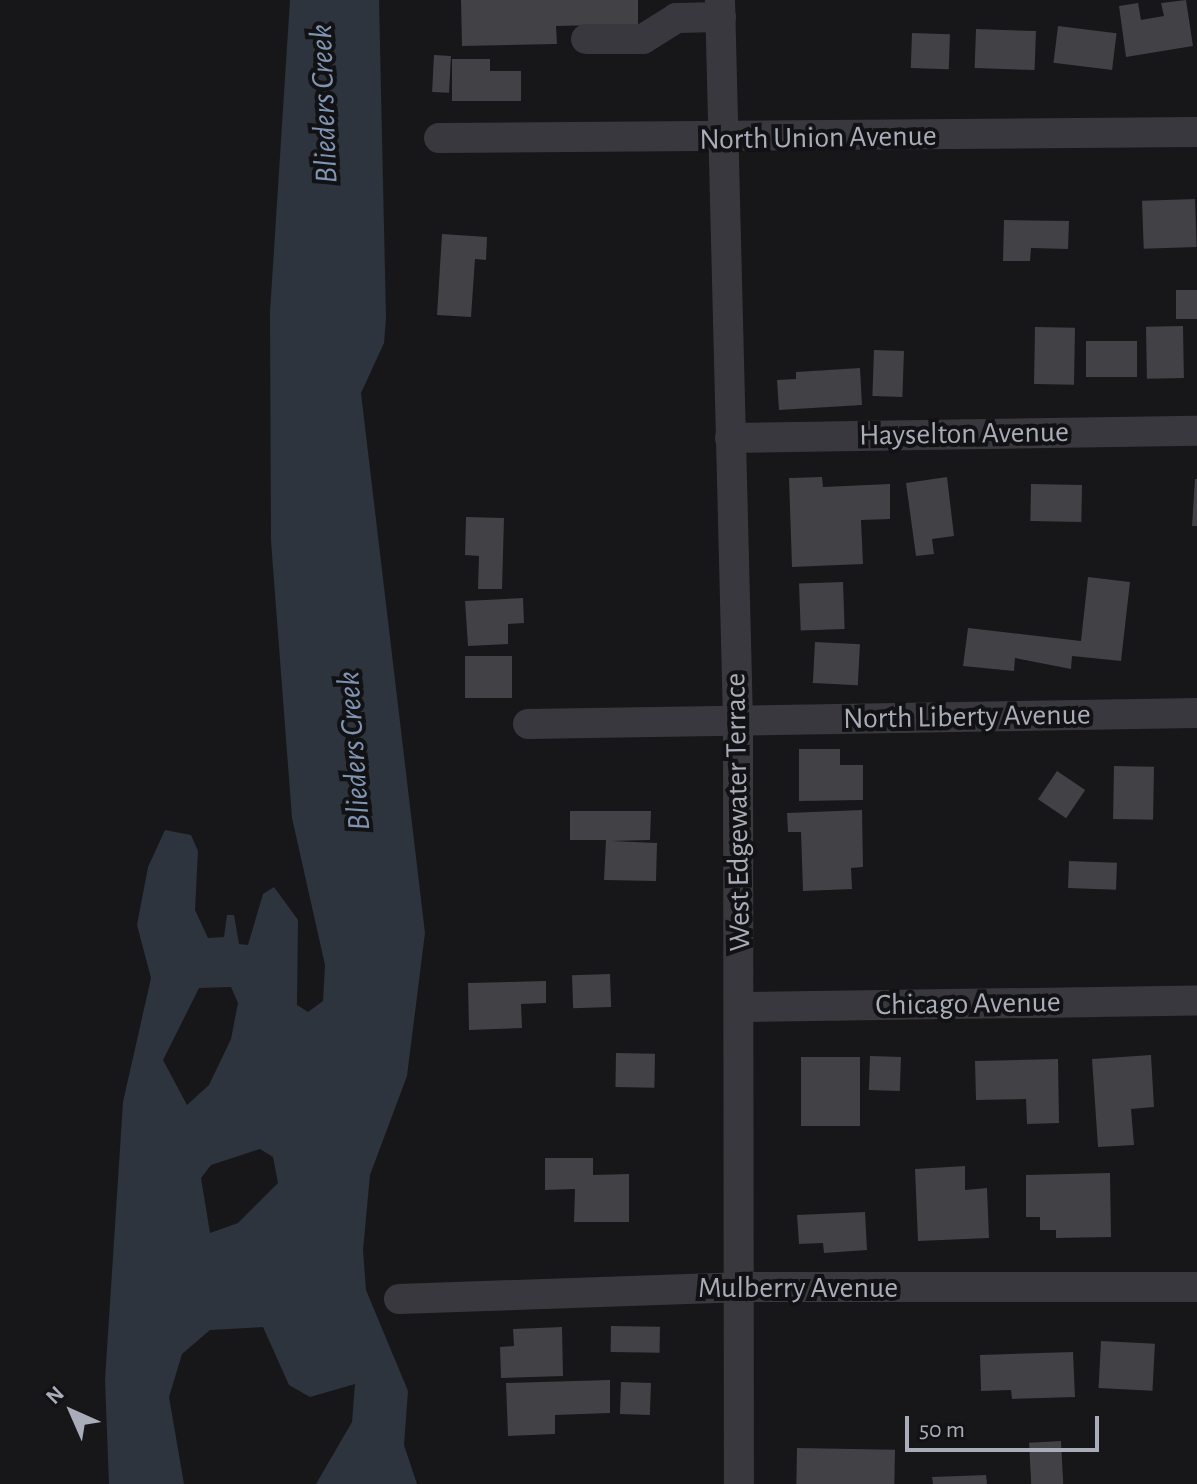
<!DOCTYPE html>
<html>
<head>
<meta charset="utf-8">
<style>
  body { margin:0 }
  #map { position:relative; width:1197px; height:1484px; overflow:hidden; background:#171719; font-family:"Alegreya Sans",sans-serif }
  div>[style] { position:absolute }
  .water>* { inset:0; background:#2d343d }
  .building>* { inset:0; background:#414146; transform-origin:0 0 }
  .minor>* { height:30px; margin:-15px; padding:0 15px; transform-origin:15px; border-radius:15px; background:#38383e }
  span { translate:-50% -50%; white-space:nowrap; text-align:center; line-height:1.15; -webkit-text-stroke:8px #121214; paint-order:stroke }
  .street-label { font-size:30px; color:#a9acb9 }
  .water-label { font-size:32px; color:#8095b4; font-style:italic }
  .north { position:absolute; left:32px; top:1372px; width:80px; height:80px; -webkit-text-stroke:6px #121214; paint-order:stroke; rotate:315deg; font-size:22px; font-weight:700; line-height:32px; text-align:center; color:#a9acb9 }
  .north::after { content:''; display:block; margin:auto; width:28px; height:36px; background:#a9acb9; clip-path:polygon(50% 0,100% 100%,50% 72%,0 100%) }
  .scale { position:absolute; left:905px; top:1416px; width:194px; height:36px; box-sizing:border-box; border:4px solid #a9acb9; border-top:0; padding-left:10px; font-size:24px; line-height:28px; white-space:nowrap; color:#a9acb9; -webkit-text-stroke:6px #121214; paint-order:stroke }
</style>
</head>
<body>
<div id="map">
  <div class="water">
    <div style="clip-path:polygon(evenodd,290px 0,379px 0,386px 318px,384px 343px,361px 393px,425px 933px,407px 1076px,370px 1175px,363px 1250px,366px 1290px,408px 1391px,404px 1445px,417px 1484px,316px 1484px,352px 1422px,355px 1384px,310px 1397px,289px 1385px,263px 1327px,210px 1330px,182px 1354px,169px 1397px,184px 1484px,109px 1484px,105px 1380px,123px 1102px,151px 978px,137px 925px,148px 867px,165px 830px,191px 835px,198px 851px,195px 910px,208px 938px,224px 937px,227px 915px,234px 915px,239px 944px,248px 945px,263px 894px,274px 887px,298px 920px,297px 1005px,308px 1012px,323px 1001px,325px 965px,292px 818px,271px 541px,270px 312px,290px 0,231px 987px,238px 1003px,231px 1039px,209px 1085px,187px 1105px,163px 1060px,199px 988px,231px 987px,290px 0,260px 1149px,273px 1157px,278px 1183px,238px 1223px,210px 1233px,201px 1178px,211px 1165px,260px 1149px)"></div>
  </div>
  <div class="building">
    <div style="clip-path:polygon(461px 0,638px 0,638px 24px,556px 26px,557px 44px,462px 46px)"></div>
    <div style="clip-path:polygon(1186px 0,1193px 46px,1126px 57px,1119px 6px,1138px 3px,1141px 20px,1164px 16px,1161px 3px)"></div>
    <div style="left:1058px;top:26px;width:59px;height:37px;rotate:7deg"></div>
    <div style="left:976px;top:29px;width:60px;height:39px;rotate:2deg"></div>
    <div style="left:912px;top:33px;width:38px;height:35px;rotate:2deg"></div>
    <div style="left:434px;top:55px;width:17px;height:37px;rotate:3deg"></div>
    <div style="clip-path:polygon(452px 59px,490px 59px,490px 71px,521px 71px,521px 101px,452px 101px)"></div>
    <div style="left:1195px;top:199px;width:48px;height:53px;rotate:88deg"></div>
    <div style="clip-path:polygon(1004px 220px,1069px 221px,1068px 249px,1031px 248px,1030px 261px,1003px 261px)"></div>
    <div style="clip-path:polygon(442px 234px,487px 237px,486px 260px,475px 259px,471px 317px,437px 315px)"></div>
    <div style="left:1197px;top:290px;width:29px;height:21px;rotate:90deg"></div>
    <div style="left:1183px;top:326px;width:52px;height:37px;rotate:89deg"></div>
    <div style="left:1035px;top:327px;width:40px;height:57px;rotate:1deg"></div>
    <div style="left:1086px;top:341px;width:51px;height:36px"></div>
    <div style="left:874px;top:350px;width:30px;height:46px;rotate:2deg"></div>
    <div style="clip-path:polygon(860px 368px,862px 405px,779px 410px,777px 380px,796px 379px,796px 372px)"></div>
    <div style="clip-path:polygon(822px 477px,823px 487px,890px 484px,890px 519px,861px 520px,863px 564px,792px 567px,789px 478px)"></div>
    <div style="clip-path:polygon(947px 477px,954px 536px,932px 539px,934px 554px,916px 556px,906px 483px)"></div>
    <div style="clip-path:polygon(1195px 479px,1197px 479px,1197px 526px,1192px 526px)"></div>
    <div style="left:1031px;top:484px;width:51px;height:37px;rotate:1deg"></div>
    <div style="clip-path:polygon(466px 517px,504px 518px,502px 589px,478px 589px,479px 556px,465px 555px)"></div>
    <div style="clip-path:polygon(1088px 577px,1130px 582px,1121px 661px,1072px 656px,1071px 669px,1015px 658px,1014px 671px,963px 666px,968px 628px,1081px 641px)"></div>
    <div style="left:843px;top:582px;width:47px;height:44px;rotate:88deg"></div>
    <div style="clip-path:polygon(523px 598px,524px 623px,508px 624px,508px 644px,468px 646px,465px 601px)"></div>
    <div style="left:815px;top:642px;width:45px;height:41px;rotate:3deg"></div>
    <div style="left:512px;top:656px;width:42px;height:47px;rotate:90deg"></div>
    <div style="clip-path:polygon(799px 749px,840px 749px,840px 765px,863px 765px,863px 800px,799px 801px)"></div>
    <div style="left:1114px;top:766px;width:40px;height:53px;rotate:1deg"></div>
    <div style="left:1057px;top:771px;width:34px;height:34px;rotate:34deg"></div>
    <div style="clip-path:polygon(862px 810px,863px 867px,851px 868px,852px 889px,803px 891px,801px 832px,788px 832px,787px 813px)"></div>
    <div style="clip-path:polygon(570px 811px,651px 811px,650px 840px,611px 841px,657px 843px,656px 881px,604px 880px,606px 840px,570px 840px)"></div>
    <div style="left:1069px;top:861px;width:48px;height:27px;rotate:2deg"></div>
    <div style="left:610px;top:974px;width:33px;height:38px;rotate:88deg"></div>
    <div style="clip-path:polygon(546px 981px,546px 1003px,521px 1004px,522px 1028px,469px 1030px,468px 983px)"></div>
    <div style="left:616px;top:1053px;width:39px;height:34px;rotate:1deg"></div>
    <div style="clip-path:polygon(1151px 1055px,1154px 1107px,1131px 1109px,1134px 1145px,1098px 1147px,1092px 1059px)"></div>
    <div style="left:870px;top:1056px;width:31px;height:34px;rotate:2deg"></div>
    <div style="left:801px;top:1057px;width:59px;height:69px"></div>
    <div style="clip-path:polygon(1058px 1059px,1059px 1123px,1027px 1124px,1026px 1099px,976px 1100px,975px 1061px)"></div>
    <div style="clip-path:polygon(545px 1158px,593px 1158px,593px 1175px,629px 1174px,629px 1222px,574px 1222px,575px 1189px,545px 1190px)"></div>
    <div style="clip-path:polygon(965px 1166px,965px 1190px,987px 1188px,989px 1238px,918px 1241px,915px 1169px)"></div>
    <div style="clip-path:polygon(1110px 1173px,1111px 1237px,1056px 1238px,1056px 1230px,1040px 1230px,1040px 1217px,1026px 1217px,1026px 1175px)"></div>
    <div style="clip-path:polygon(865px 1212px,867px 1250px,824px 1253px,823px 1243px,799px 1244px,797px 1215px)"></div>
    <div style="left:611px;top:1326px;width:49px;height:26px;rotate:1deg"></div>
    <div style="clip-path:polygon(562px 1327px,563px 1376px,501px 1378px,500px 1347px,514px 1346px,513px 1329px)"></div>
    <div style="left:1101px;top:1341px;width:54px;height:47px;rotate:3deg"></div>
    <div style="clip-path:polygon(1073px 1352px,1075px 1397px,1012px 1399px,1011px 1390px,981px 1391px,980px 1355px)"></div>
    <div style="clip-path:polygon(610px 1380px,610px 1413px,555px 1415px,555px 1434px,508px 1436px,506px 1383px)"></div>
    <div style="left:621px;top:1382px;width:30px;height:32px;rotate:2deg"></div>
    <div style="left:1061px;top:1441px;width:43px;height:32px;rotate:87deg"></div>
    <div style="left:797px;top:1448px;width:98px;height:36px;rotate:1deg"></div>
    <div style="clip-path:polygon(986px 1475px,987px 1484px,933px 1484px,932px 1477px)"></div>
  </div>
  <div class="minor">
    <div style="left:720px;top:0;width:720px;rotate:88.57deg"></div>
    <div style="left:738px;top:720px;width:764px;rotate:89.93deg"></div>
    <div style="left:586px;top:39px;width:57px"></div>
    <div style="left:643px;top:39px;width:39px;rotate:-32deg"></div>
    <div style="left:676px;top:18px;width:45px;rotate:-1.3deg"></div>
    <div style="left:439px;top:138px;width:758px;rotate:-0.45deg"></div>
    <div style="left:730px;top:438px;width:467px;rotate:-0.9deg"></div>
    <div style="left:528px;top:724px;width:669px;rotate:-0.94deg"></div>
    <div style="left:740px;top:1007px;width:457px;rotate:-0.8deg"></div>
    <div style="left:399px;top:1299px;width:339px;rotate:-2deg"></div>
    <div style="left:738px;top:1287px;width:459px"></div>
  </div>
  <div class="street-label">
    <span style="left:818px;top:138px;rotate:-1deg">North Union Avenue</span>
    <span style="left:964px;top:434px;rotate:-1deg">Hayselton Avenue</span>
    <span style="left:967px;top:717px;rotate:-1deg">North Liberty Avenue</span>
    <span style="left:738px;top:812px;rotate:-91deg">West Edgewater Terrace</span>
    <span style="left:968px;top:1004px;rotate:-1deg">Chicago Avenue</span>
    <span style="left:798px;top:1288px">Mulberry Avenue</span>
  </div>
  <div class="water-label">
    <span style="left:324px;top:104px;rotate:-92deg">Blieders Creek</span>
    <span style="left:354px;top:751px;rotate:-94deg">Blieders Creek</span>
  </div>
  <div class="north">N</div>
  <div class="scale">50 m</div>
</div>
</body>
</html>
